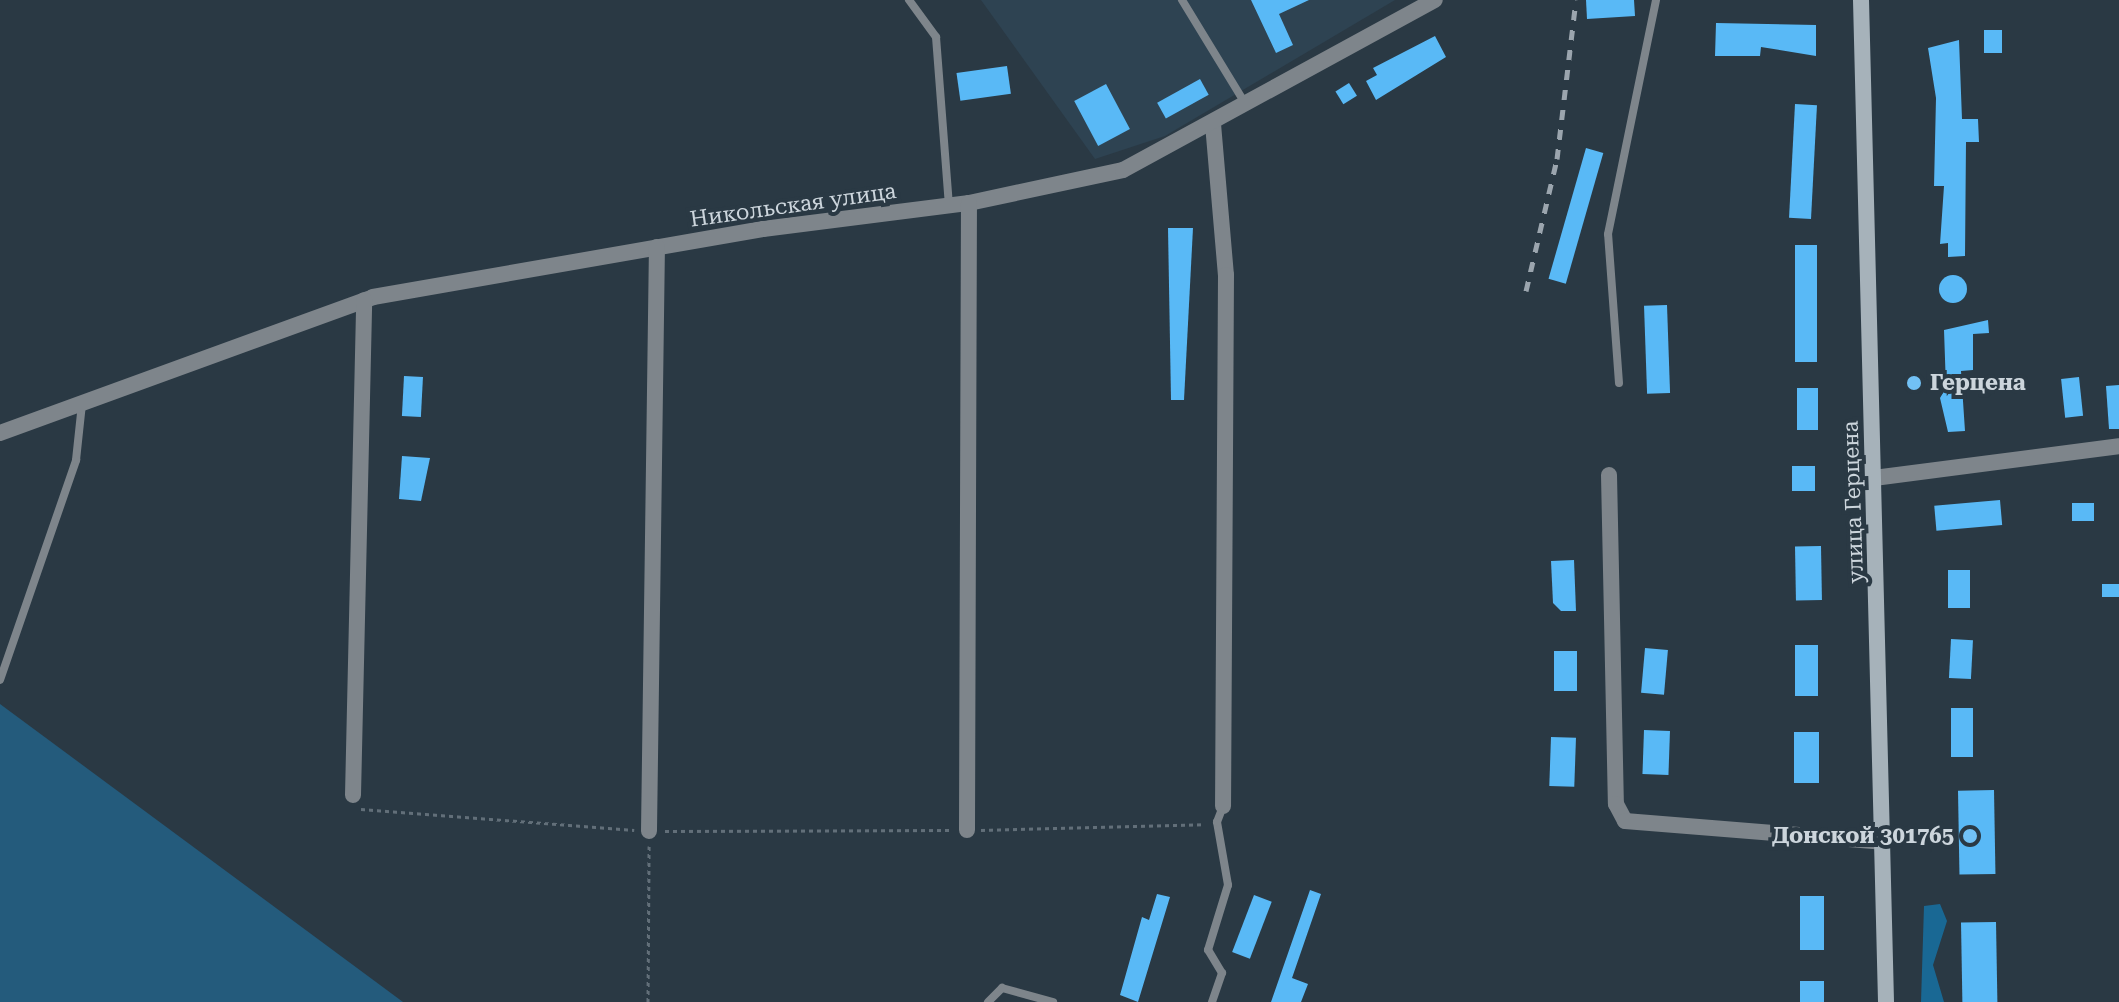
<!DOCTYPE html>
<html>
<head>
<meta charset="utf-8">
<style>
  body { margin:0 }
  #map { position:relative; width:2119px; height:1002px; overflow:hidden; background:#2a3944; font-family:"Roboto Serif",serif }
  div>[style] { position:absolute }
  .built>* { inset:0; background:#2e4352 }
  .green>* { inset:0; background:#245b7c }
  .forest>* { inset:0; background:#196894 }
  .building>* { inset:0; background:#59b9f6; transform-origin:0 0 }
  .round { border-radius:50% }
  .path>* { height:3px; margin-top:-1.5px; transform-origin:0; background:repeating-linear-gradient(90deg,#626f79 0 4px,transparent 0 8px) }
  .lane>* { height:8px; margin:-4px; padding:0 4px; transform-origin:4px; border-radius:4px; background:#7e858b }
  .street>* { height:16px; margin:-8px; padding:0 8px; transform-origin:8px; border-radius:8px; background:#7e858b }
  .secondary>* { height:16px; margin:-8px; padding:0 8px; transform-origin:8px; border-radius:8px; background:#a6b2ba }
  .rail>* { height:5px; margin-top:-2.5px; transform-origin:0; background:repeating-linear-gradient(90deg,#9ba5ae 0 10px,transparent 0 20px) }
  .dots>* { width:22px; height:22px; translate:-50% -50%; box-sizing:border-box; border:4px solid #2a3944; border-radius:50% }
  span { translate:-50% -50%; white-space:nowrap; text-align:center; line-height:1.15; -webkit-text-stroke:8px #2a3944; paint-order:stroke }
  .street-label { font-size:22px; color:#ccd5dc }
  .poi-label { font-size:22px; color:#ccd5dc; font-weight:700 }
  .left { translate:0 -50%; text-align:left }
  .right { translate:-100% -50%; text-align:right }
</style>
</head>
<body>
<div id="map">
  <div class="built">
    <div style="clip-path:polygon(981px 0,1395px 0,1165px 136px,1095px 159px)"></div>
  </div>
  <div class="green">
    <div style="clip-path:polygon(0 704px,403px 1002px,0 1002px)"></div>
  </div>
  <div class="forest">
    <div style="clip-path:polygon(1940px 904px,1947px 921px,1933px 965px,1944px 1002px,1921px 1002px,1924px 906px)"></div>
  </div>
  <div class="building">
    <div style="clip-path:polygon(1251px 0,1309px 0,1279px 14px,1293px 45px,1276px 53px)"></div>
    <div style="clip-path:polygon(1586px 0,1634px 0,1635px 16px,1587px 19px)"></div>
    <div style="clip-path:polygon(1716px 23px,1816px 25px,1816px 56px,1761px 47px,1760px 56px,1715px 56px)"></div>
    <div style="left:1984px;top:30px;width:18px;height:23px"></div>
    <div style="clip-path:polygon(1435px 36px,1446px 57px,1376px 100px,1366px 81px,1377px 75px,1373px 68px)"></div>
    <div style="clip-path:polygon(1959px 40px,1962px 119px,1978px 119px,1979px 142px,1966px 142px,1965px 256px,1948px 257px,1948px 243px,1940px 244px,1944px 186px,1934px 186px,1936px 98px,1928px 48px)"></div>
    <div style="left:1007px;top:66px;width:28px;height:51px;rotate:82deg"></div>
    <div style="left:1200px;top:79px;width:18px;height:49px;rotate:61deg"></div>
    <div style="left:1349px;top:83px;width:15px;height:16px;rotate:58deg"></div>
    <div style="left:1106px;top:84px;width:51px;height:36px;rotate:62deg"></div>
    <div style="left:1795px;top:104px;width:22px;height:114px;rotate:3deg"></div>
    <div style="left:1586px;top:148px;width:18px;height:136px;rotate:16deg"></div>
    <div style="clip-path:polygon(1168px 228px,1193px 228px,1184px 400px,1171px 400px)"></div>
    <div style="left:1795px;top:245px;width:22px;height:117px"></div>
    <div class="round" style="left:1939px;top:275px;width:28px;height:28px"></div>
    <div style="left:1667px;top:305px;width:88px;height:23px;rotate:88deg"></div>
    <div style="clip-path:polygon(1988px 320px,1989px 333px,1973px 334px,1973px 370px,1961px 371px,1965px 431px,1948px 432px,1940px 398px,1946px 388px,1944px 330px)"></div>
    <div style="left:404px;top:376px;width:19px;height:40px;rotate:3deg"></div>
    <div style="left:2079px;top:377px;width:39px;height:18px;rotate:84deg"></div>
    <div style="clip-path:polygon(2119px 385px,2119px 429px,2109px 429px,2106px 386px)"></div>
    <div style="left:1797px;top:388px;width:21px;height:42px"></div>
    <div style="clip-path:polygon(402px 456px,430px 458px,421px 501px,399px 499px)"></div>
    <div style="left:1792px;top:466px;width:23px;height:25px"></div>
    <div style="left:2000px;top:500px;width:25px;height:66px;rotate:85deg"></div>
    <div style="left:2072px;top:503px;width:22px;height:18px"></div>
    <div style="left:1821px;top:546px;width:54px;height:26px;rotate:89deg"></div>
    <div style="clip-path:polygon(1574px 560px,1576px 611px,1561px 611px,1553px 603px,1551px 561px)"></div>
    <div style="left:1948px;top:570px;width:22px;height:38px"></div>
    <div style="left:2119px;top:584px;width:13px;height:17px;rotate:90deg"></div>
    <div style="left:1951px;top:639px;width:22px;height:39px;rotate:3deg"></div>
    <div style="left:1795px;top:645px;width:23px;height:51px"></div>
    <div style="left:1645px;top:648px;width:23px;height:45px;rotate:5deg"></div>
    <div style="left:1554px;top:651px;width:23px;height:40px"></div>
    <div style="left:1951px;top:708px;width:22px;height:49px"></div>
    <div style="left:1644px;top:730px;width:26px;height:44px;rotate:2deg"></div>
    <div style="left:1794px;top:732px;width:25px;height:51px"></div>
    <div style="left:1551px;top:737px;width:25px;height:49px;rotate:2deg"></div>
    <div style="left:1994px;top:790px;width:84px;height:36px;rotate:89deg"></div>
    <div style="clip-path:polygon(1310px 890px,1321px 894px,1292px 978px,1308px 984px,1301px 1002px,1271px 1002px)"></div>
    <div style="clip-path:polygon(1157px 894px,1170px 897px,1138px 1002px,1120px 995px,1142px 917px,1149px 920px)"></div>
    <div style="left:1254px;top:895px;width:19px;height:61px;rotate:21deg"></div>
    <div style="left:1800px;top:896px;width:24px;height:54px"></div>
    <div style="left:1996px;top:922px;width:80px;height:35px;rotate:89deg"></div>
    <div style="left:1800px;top:981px;width:24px;height:21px"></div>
  </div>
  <div class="path">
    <div style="left:361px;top:809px;width:274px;rotate:4.4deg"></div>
    <div style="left:981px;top:830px;width:224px;rotate:-1.5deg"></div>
    <div style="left:665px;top:831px;width:288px;rotate:-0.2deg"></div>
    <div style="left:648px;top:1002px;width:156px;rotate:-89.6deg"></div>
  </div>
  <div class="lane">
    <div style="left:909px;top:0;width:46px;rotate:53.9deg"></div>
    <div style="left:936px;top:37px;width:169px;rotate:85.6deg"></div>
    <div style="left:1182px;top:0;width:123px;rotate:58.6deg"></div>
    <div style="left:1619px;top:383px;width:149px;rotate:-94.2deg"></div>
    <div style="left:1608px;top:234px;width:239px;rotate:-78.4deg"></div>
    <div style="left:0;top:680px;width:233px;rotate:-70.9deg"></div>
    <div style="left:76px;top:460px;width:56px;rotate:-83.9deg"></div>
    <div style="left:988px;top:1002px;width:20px;rotate:-45deg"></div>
    <div style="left:1002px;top:988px;width:53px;rotate:15.4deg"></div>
    <div style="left:1212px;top:1002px;width:31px;rotate:-71deg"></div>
    <div style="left:1222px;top:973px;width:27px;rotate:-121deg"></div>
    <div style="left:1208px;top:950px;width:68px;rotate:-72.9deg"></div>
    <div style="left:1228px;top:885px;width:64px;rotate:-99.9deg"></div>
    <div style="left:1217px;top:822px;width:17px;rotate:-69deg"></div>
  </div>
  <div class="street">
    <div style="left:1213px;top:124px;width:152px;rotate:85.1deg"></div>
    <div style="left:1226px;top:275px;width:531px;rotate:90.32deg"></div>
    <div style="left:0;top:433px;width:397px;rotate:-20deg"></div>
    <div style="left:373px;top:297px;width:396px;rotate:-9.9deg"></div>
    <div style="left:763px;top:229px;width:208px;rotate:-7.2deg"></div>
    <div style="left:969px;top:203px;width:157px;rotate:-12.1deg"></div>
    <div style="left:1123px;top:170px;width:355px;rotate:-28.6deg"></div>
    <div style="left:1609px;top:475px;width:329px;rotate:88.8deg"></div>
    <div style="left:1616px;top:804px;width:19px;rotate:62deg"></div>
    <div style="left:1625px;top:821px;width:261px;rotate:4.6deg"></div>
    <div style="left:1874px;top:478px;width:247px;rotate:-7.4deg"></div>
    <div style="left:353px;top:795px;width:495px;rotate:-88.7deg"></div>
    <div style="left:967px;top:830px;width:627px;rotate:-89.82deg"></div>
    <div style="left:649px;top:831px;width:584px;rotate:-89.22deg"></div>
  </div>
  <div class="secondary">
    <div style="left:1861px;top:0;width:1002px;rotate:88.57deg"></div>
  </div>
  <div class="rail">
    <div style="left:1526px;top:291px;width:136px;rotate:-76.8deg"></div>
    <div style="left:1557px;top:159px;width:160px;rotate:-83.2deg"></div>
  </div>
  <div class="dots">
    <div style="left:1914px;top:383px;background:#72c1f5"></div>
    <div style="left:1970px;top:836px;background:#72c1f5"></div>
  </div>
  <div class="street-label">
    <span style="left:793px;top:205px;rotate:-8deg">Никольская улица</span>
    <span style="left:1853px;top:502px;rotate:-92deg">улица Герцена</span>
  </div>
  <div class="poi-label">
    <span class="left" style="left:1930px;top:383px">Герцена</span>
    <span class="right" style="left:1954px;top:836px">Донской 301765</span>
  </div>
</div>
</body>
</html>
